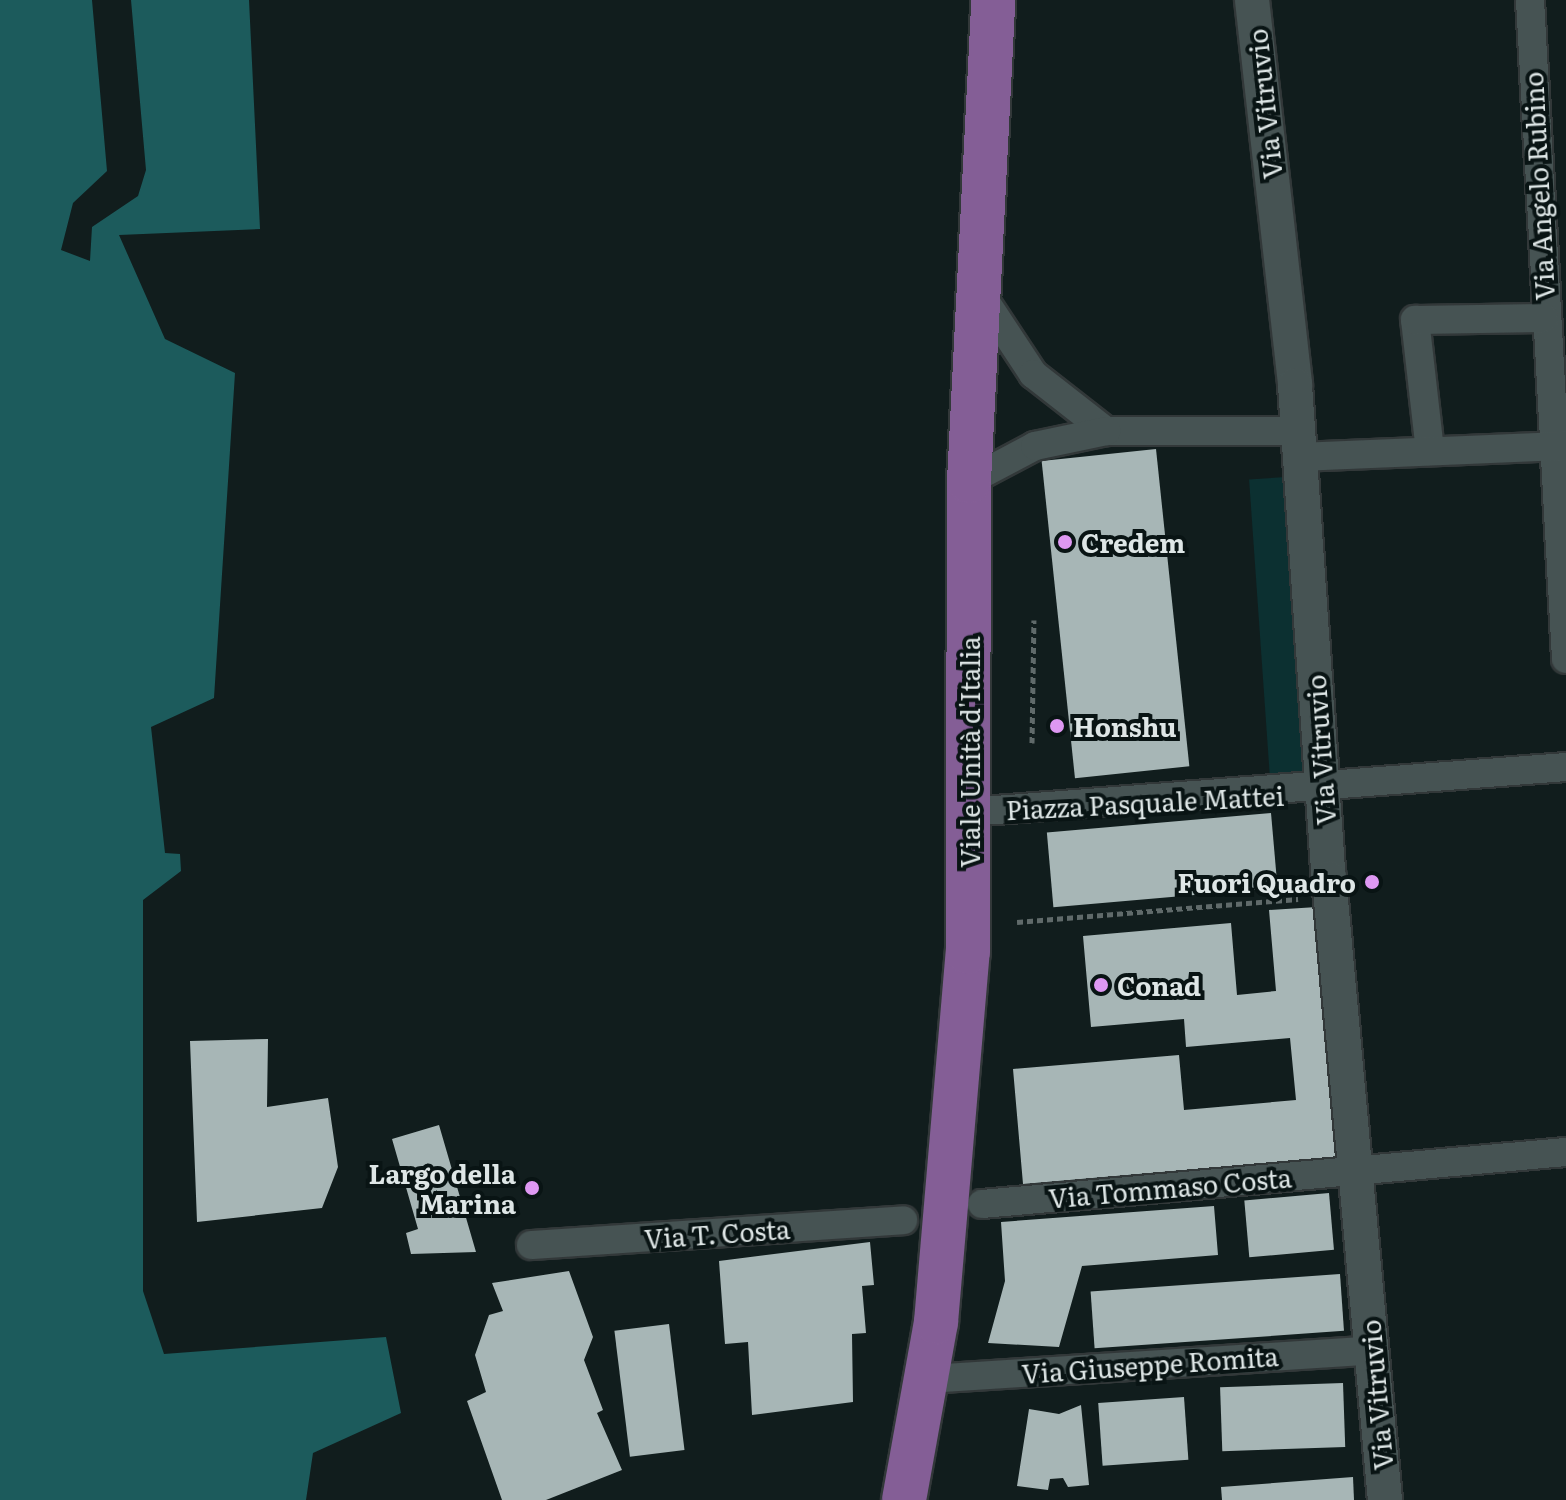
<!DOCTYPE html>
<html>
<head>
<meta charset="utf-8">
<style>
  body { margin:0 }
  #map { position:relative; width:1566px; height:1500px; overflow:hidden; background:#111d1d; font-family:Literata,serif }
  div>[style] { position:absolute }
  .green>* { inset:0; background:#0c3031; transform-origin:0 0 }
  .water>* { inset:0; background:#1c5b5c }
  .building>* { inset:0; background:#a7b6b6; transform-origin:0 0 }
  .path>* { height:5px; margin-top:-2.5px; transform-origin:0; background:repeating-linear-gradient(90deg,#606a6a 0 6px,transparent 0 10px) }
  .roads { filter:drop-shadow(2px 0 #323839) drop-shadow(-2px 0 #323839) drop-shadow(0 2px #323839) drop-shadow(0 -2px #323839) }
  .minor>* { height:28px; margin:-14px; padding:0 14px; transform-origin:14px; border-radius:14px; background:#465353 }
  .tertiary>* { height:34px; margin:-17px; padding:0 17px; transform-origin:17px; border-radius:17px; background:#465353 }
  .primary>* { height:44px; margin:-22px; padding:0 22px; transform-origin:22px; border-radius:22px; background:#845e96 }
  .dots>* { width:22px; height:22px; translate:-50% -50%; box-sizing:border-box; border:4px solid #091414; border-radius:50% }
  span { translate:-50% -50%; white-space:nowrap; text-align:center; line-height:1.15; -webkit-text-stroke:8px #091414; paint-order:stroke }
  .street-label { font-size:26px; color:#dee6e6 }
  .poi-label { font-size:26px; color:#dee6e6; font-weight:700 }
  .left { translate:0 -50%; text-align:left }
  .right { translate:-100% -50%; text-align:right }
</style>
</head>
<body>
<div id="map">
  <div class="green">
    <div style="left:1286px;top:477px;width:296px;height:37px;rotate:86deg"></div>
  </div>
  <div class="water">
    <div style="clip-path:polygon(0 0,92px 0,107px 171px,73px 203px,61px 250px,90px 261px,92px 227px,138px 196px,146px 170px,131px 0,249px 0,260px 229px,119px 235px,165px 339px,235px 373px,214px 698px,151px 727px,165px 853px,180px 854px,181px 871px,143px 900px,143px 1291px,164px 1354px,386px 1337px,401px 1413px,313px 1453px,306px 1500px,0 1500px)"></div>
  </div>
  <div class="building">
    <div style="left:1156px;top:449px;width:319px;height:115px;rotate:84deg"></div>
    <div style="left:1271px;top:813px;width:75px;height:225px;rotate:85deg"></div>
    <div style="clip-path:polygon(1317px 907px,1337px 1157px,1023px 1184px,1013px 1069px,1179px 1055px,1184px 1110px,1296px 1100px,1290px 1038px,1186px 1047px,1184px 1019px,1091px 1027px,1083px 936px,1231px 923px,1237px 995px,1276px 991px,1269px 910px)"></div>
    <div style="clip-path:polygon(268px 1039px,267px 1107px,328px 1098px,338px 1167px,322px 1208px,197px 1222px,190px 1041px)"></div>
    <div style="clip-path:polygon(439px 1125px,476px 1252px,411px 1254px,406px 1233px,418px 1229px,392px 1139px)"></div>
    <div style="left:1329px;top:1193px;width:57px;height:85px;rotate:85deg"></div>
    <div style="clip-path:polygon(1214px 1206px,1218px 1255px,1082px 1266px,1059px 1347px,988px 1343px,1005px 1281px,1001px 1222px)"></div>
    <div style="clip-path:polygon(870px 1242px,874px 1285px,862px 1286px,866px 1333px,852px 1334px,853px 1402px,752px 1415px,748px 1342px,725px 1344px,719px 1261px)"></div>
    <div style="clip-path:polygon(569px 1271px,593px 1337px,584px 1360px,603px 1410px,597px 1413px,622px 1470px,546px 1500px,502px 1500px,467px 1401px,486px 1392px,475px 1355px,489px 1315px,503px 1311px,492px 1283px)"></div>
    <div style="left:1340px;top:1274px;width:57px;height:250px;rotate:86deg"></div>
    <div style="left:669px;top:1324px;width:127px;height:55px;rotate:83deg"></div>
    <div style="left:1343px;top:1383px;width:64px;height:123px;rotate:88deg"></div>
    <div style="left:1184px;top:1397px;width:63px;height:86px;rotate:86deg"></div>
    <div style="clip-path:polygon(1081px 1405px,1089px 1485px,1068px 1487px,1063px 1478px,1050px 1479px,1048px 1490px,1017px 1486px,1029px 1409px,1059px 1414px)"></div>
    <div style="clip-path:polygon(1353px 1477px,1354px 1500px,1222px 1500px,1221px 1487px)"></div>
  </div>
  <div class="path">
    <div style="left:1032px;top:743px;width:123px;rotate:-89.1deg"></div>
    <div style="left:1017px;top:922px;width:282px;rotate:-4.7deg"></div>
  </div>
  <div class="roads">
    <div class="minor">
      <div style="left:1530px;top:0;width:660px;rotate:86.87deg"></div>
      <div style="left:981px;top:295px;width:95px;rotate:56.6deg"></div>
      <div style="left:1033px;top:374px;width:93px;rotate:38deg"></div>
      <div style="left:1106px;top:431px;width:193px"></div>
      <div style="left:1430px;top:451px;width:132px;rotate:-96.5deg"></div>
      <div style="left:1415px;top:320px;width:129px;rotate:-0.9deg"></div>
      <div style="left:1301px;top:457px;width:265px;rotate:-2.4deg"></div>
      <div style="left:969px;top:481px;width:75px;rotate:-27.9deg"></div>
      <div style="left:1035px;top:446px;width:73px;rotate:-11.9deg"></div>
      <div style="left:969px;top:812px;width:599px;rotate:-4.31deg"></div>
      <div style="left:982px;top:1204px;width:586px;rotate:-5.09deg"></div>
      <div style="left:531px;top:1245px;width:373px;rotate:-3.8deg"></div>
      <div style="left:929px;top:1379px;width:444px;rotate:-3.7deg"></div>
    </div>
    <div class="tertiary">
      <div style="left:1252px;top:0;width:387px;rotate:83.6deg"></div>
      <div style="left:1295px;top:385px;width:494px;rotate:86.1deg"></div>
      <div style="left:1329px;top:878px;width:625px;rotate:84.86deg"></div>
    </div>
    <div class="primary">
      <div style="left:904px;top:1500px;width:181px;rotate:-79.8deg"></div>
      <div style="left:936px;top:1322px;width:371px;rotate:-85.1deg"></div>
      <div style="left:968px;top:952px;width:471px;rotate:-89.9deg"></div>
      <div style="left:969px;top:481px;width:482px;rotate:-87.1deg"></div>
    </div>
  </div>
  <div class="dots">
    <div style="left:1065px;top:542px;background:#de98f2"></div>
    <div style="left:1057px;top:726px;background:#de98f2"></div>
    <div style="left:1372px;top:882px;background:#de98f2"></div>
    <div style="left:1101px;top:985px;background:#de98f2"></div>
    <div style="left:532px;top:1188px;background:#de98f2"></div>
  </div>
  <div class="street-label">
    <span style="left:1264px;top:104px;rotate:-96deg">Via Vitruvio</span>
    <span style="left:1538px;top:186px;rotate:-93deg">Via Angelo Rubino</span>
    <span style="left:1320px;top:750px;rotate:-94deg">Via Vitruvio</span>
    <span style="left:969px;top:752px;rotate:-90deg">Viale Unità d'Italia</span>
    <span style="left:1145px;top:802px;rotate:-3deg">Piazza Pasquale Mattei</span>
    <span style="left:1170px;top:1187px;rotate:-5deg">Via Tommaso Costa</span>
    <span style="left:717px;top:1233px;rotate:-4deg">Via T. Costa</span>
    <span style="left:1150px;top:1364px;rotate:-4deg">Via Giuseppe Romita</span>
    <span style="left:1376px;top:1395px;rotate:-95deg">Via Vitruvio</span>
  </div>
  <div class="poi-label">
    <span class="left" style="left:1081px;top:542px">Credem</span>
    <span class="left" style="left:1073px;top:726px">Honshu</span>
    <span class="right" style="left:1356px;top:882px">Fuori Quadro</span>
    <span class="left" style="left:1117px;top:985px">Conad</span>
    <span class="right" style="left:516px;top:1188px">Largo della<br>Marina</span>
  </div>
</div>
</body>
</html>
